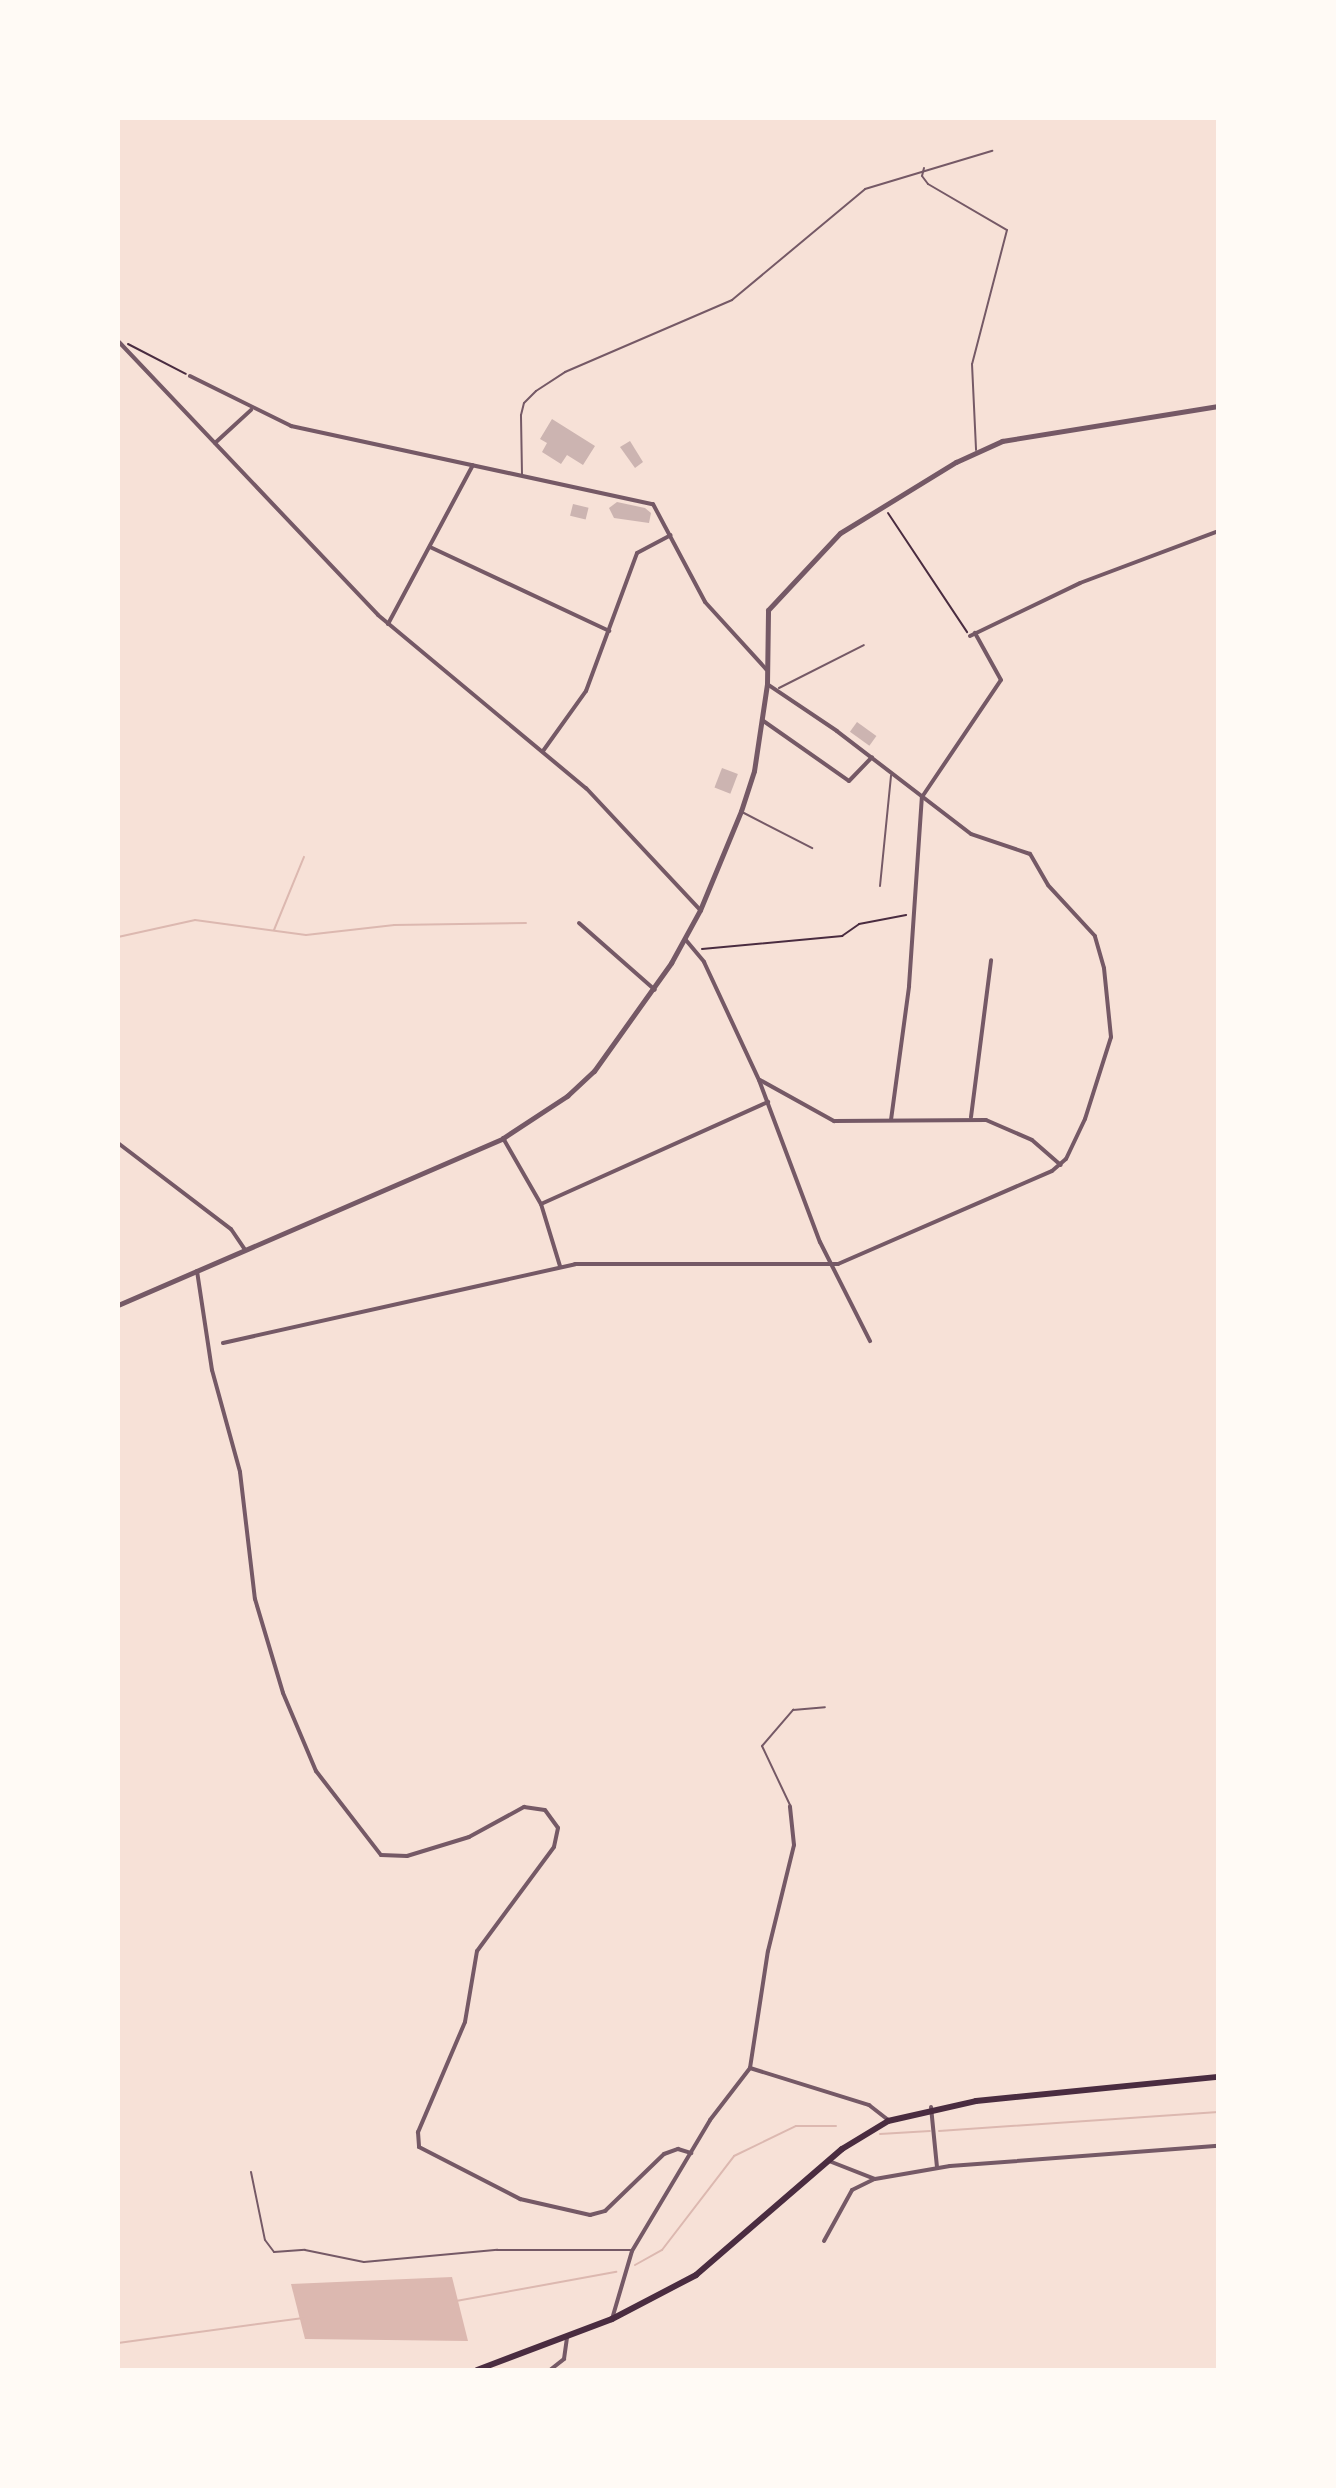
<!DOCTYPE html>
<html>
<head>
<meta charset="utf-8">
<style>
  body { margin:0 }
  #map { position:relative; width:1336px; height:2488px; overflow:hidden; background:#f7e1d7; font-family:Arial,sans-serif }
  div>[style] { position:absolute }
  .water>* { inset:0; background:#dcb8b0 }
  .stream>* { height:2px; margin:-1px; padding:0 1px; transform-origin:1px; border-radius:1px; background:#dcb8b0 }
  .building>* { inset:0; background:#ccb4b1; transform-origin:0 0 }
  .path>* { height:2px; margin:-1px; padding:0 1px; transform-origin:1px; border-radius:1px; background:#4a2c40 }
  .service>* { height:2px; margin:-1px; padding:0 1px; transform-origin:1px; border-radius:1px; background:#755966 }
  .minor>* { height:4px; margin:-2px; padding:0 2px; transform-origin:2px; border-radius:2px; background:#755966 }
  .tertiary>* { height:5px; margin:-2.5px; padding:0 2.5px; transform-origin:2.5px; border-radius:2.5px; background:#755966 }
  .secondary>* { height:6px; margin:-3px; padding:0 3px; transform-origin:3px; border-radius:3px; background:#4a2c40 }
  span { translate:-50% -50%; white-space:nowrap; text-align:center; line-height:1.15; -webkit-text-stroke:8px #fffaf5; paint-order:stroke }
  .frame { position:absolute; inset:0; border:120px solid #fffaf5; pointer-events:none }
</style>
</head>
<body>
<div id="map">
  <div class="water">
    <div style="clip-path:polygon(452px 2277px,468px 2341px,305px 2339px,291px 2284px)"></div>
  </div>
  <div class="stream">
    <div style="left:274px;top:930px;width:79px;rotate:-67.7deg"></div>
    <div style="left:118px;top:937px;width:79px;rotate:-12.4deg"></div>
    <div style="left:195px;top:920px;width:112px;rotate:7.7deg"></div>
    <div style="left:306px;top:935px;width:89px;rotate:-6.5deg"></div>
    <div style="left:394px;top:925px;width:132px;rotate:-0.9deg"></div>
    <div style="left:939px;top:2131px;width:280px;rotate:-3.9deg"></div>
    <div style="left:880px;top:2134px;width:50px;rotate:-3.4deg"></div>
    <div style="left:635px;top:2265px;width:31px;rotate:-29deg"></div>
    <div style="left:662px;top:2250px;width:118px;rotate:-52.5deg"></div>
    <div style="left:734px;top:2156px;width:69px;rotate:-25.8deg"></div>
    <div style="left:796px;top:2126px;width:40px"></div>
    <div style="left:456px;top:2301px;width:163px;rotate:-10.3deg"></div>
    <div style="left:118px;top:2343px;width:187px;rotate:-7.7deg"></div>
  </div>
  <div class="building">
    <div style="clip-path:polygon(552px 419px,595px 446px,583px 465px,567px 455px,561px 464px,542px 452px,547px 443px,540px 439px)"></div>
    <div style="clip-path:polygon(630px 441px,643px 462px,635px 468px,620px 447px)"></div>
    <div style="clip-path:polygon(617px 502px,645px 508px,651px 513px,649px 523px,614px 518px,609px 508px)"></div>
    <div style="left:573px;top:504px;width:16px;height:12px;rotate:14deg"></div>
    <div style="left:857px;top:722px;width:24px;height:12px;rotate:36deg"></div>
    <div style="left:722px;top:768px;width:17px;height:21px;rotate:21deg"></div>
  </div>
  <div class="path">
    <div style="left:128px;top:344px;width:65px;rotate:27.3deg"></div>
    <div style="left:888px;top:513px;width:143px;rotate:56.4deg"></div>
    <div style="left:702px;top:949px;width:141px;rotate:-5.3deg"></div>
    <div style="left:842px;top:936px;width:21px;rotate:-35deg"></div>
    <div style="left:859px;top:924px;width:48px;rotate:-10.8deg"></div>
  </div>
  <div class="service">
    <div style="left:924px;top:168px;width:8px;rotate:104deg"></div>
    <div style="left:922px;top:176px;width:10px;rotate:53deg"></div>
    <div style="left:928px;top:184px;width:91px;rotate:30.2deg"></div>
    <div style="left:1007px;top:230px;width:138px;rotate:104.6deg"></div>
    <div style="left:972px;top:364px;width:86px;rotate:87.3deg"></div>
    <div style="left:522px;top:474px;width:59px;rotate:-91deg"></div>
    <div style="left:521px;top:415px;width:12px;rotate:-76deg"></div>
    <div style="left:524px;top:403px;width:17px;rotate:-45deg"></div>
    <div style="left:536px;top:391px;width:35px;rotate:-33deg"></div>
    <div style="left:565px;top:372px;width:182px;rotate:-23.3deg"></div>
    <div style="left:732px;top:300px;width:173px;rotate:-39.8deg"></div>
    <div style="left:865px;top:189px;width:133px;rotate:-16.7deg"></div>
    <div style="left:779px;top:688px;width:95px;rotate:-26.8deg"></div>
    <div style="left:742px;top:812px;width:79px;rotate:27.2deg"></div>
    <div style="left:880px;top:886px;width:111px;rotate:-84.3deg"></div>
    <div style="left:790px;top:1805px;width:65px;rotate:-115.4deg"></div>
    <div style="left:762px;top:1746px;width:48px;rotate:-49.3deg"></div>
    <div style="left:793px;top:1710px;width:32px;rotate:-5deg"></div>
    <div style="left:251px;top:2172px;width:69px;rotate:78.4deg"></div>
    <div style="left:265px;top:2240px;width:15px;rotate:53deg"></div>
    <div style="left:274px;top:2252px;width:31px;rotate:-4deg"></div>
    <div style="left:305px;top:2250px;width:60px;rotate:11.5deg"></div>
    <div style="left:364px;top:2262px;width:134px;rotate:-5.2deg"></div>
    <div style="left:497px;top:2250px;width:133px"></div>
  </div>
  <div class="minor">
    <div style="left:119px;top:342px;width:376px;rotate:46.5deg"></div>
    <div style="left:378px;top:615px;width:271px;rotate:39.8deg"></div>
    <div style="left:586px;top:788px;width:167px;rotate:46.9deg"></div>
    <div style="left:190px;top:376px;width:113px;rotate:26.3deg"></div>
    <div style="left:291px;top:426px;width:370px;rotate:12.2deg"></div>
    <div style="left:653px;top:504px;width:111px;rotate:62deg"></div>
    <div style="left:705px;top:602px;width:91px;rotate:47.7deg"></div>
    <div style="left:215px;top:443px;width:49px;rotate:-42.5deg"></div>
    <div style="left:430px;top:547px;width:198px;rotate:25.1deg"></div>
    <div style="left:388px;top:624px;width:180px;rotate:-61.9deg"></div>
    <div style="left:970px;top:636px;width:122px;rotate:-25.7deg"></div>
    <div style="left:1080px;top:583px;width:147px;rotate:-20.6deg"></div>
    <div style="left:762px;top:720px;width:106px;rotate:35deg"></div>
    <div style="left:849px;top:781px;width:33px;rotate:-46deg"></div>
    <div style="left:543px;top:751px;width:74px;rotate:-54.4deg"></div>
    <div style="left:586px;top:691px;width:147px;rotate:-69.7deg"></div>
    <div style="left:637px;top:553px;width:38px;rotate:-28deg"></div>
    <div style="left:579px;top:923px;width:101px;rotate:41.4deg"></div>
    <div style="left:685px;top:939px;width:30px;rotate:50deg"></div>
    <div style="left:704px;top:962px;width:130px;rotate:65deg"></div>
    <div style="left:759px;top:1080px;width:173px;rotate:69.4deg"></div>
    <div style="left:820px;top:1242px;width:111px;rotate:63.2deg"></div>
    <div style="left:760px;top:1080px;width:85px;rotate:29deg"></div>
    <div style="left:834px;top:1121px;width:152px;rotate:-0.4deg"></div>
    <div style="left:986px;top:1120px;width:50px;rotate:23.5deg"></div>
    <div style="left:1032px;top:1140px;width:38px;rotate:41deg"></div>
    <div style="left:971px;top:1117px;width:158px;rotate:-82.7deg"></div>
    <div style="left:891px;top:1120px;width:135px;rotate:-82.3deg"></div>
    <div style="left:909px;top:986px;width:189px;rotate:-86.1deg"></div>
    <div style="left:922px;top:797px;width:141px;rotate:-56deg"></div>
    <div style="left:1001px;top:680px;width:54px;rotate:-119deg"></div>
    <div style="left:503px;top:1138px;width:76px;rotate:60.1deg"></div>
    <div style="left:541px;top:1204px;width:65px;rotate:73deg"></div>
    <div style="left:118px;top:1143px;width:142px;rotate:37.3deg"></div>
    <div style="left:231px;top:1229px;width:25px;rotate:56deg"></div>
    <div style="left:541px;top:1204px;width:249px;rotate:-24.2deg"></div>
    <div style="left:197px;top:1271px;width:100px;rotate:81.4deg"></div>
    <div style="left:212px;top:1370px;width:106px;rotate:74.6deg"></div>
    <div style="left:240px;top:1472px;width:128px;rotate:83.3deg"></div>
    <div style="left:255px;top:1599px;width:98px;rotate:73.4deg"></div>
    <div style="left:283px;top:1693px;width:85px;rotate:67.1deg"></div>
    <div style="left:316px;top:1771px;width:106px;rotate:52.3deg"></div>
    <div style="left:381px;top:1855px;width:26px;rotate:2deg"></div>
    <div style="left:407px;top:1856px;width:65px;rotate:-17deg"></div>
    <div style="left:469px;top:1837px;width:63px;rotate:-28.6deg"></div>
    <div style="left:524px;top:1807px;width:21px;rotate:8deg"></div>
    <div style="left:545px;top:1810px;width:22px;rotate:54deg"></div>
    <div style="left:558px;top:1828px;width:19px;rotate:102deg"></div>
    <div style="left:554px;top:1847px;width:129px;rotate:126.5deg"></div>
    <div style="left:477px;top:1951px;width:72px;rotate:99.6deg"></div>
    <div style="left:465px;top:2022px;width:120px;rotate:113.1deg"></div>
    <div style="left:418px;top:2132px;width:15px;rotate:86deg"></div>
    <div style="left:419px;top:2147px;width:114px;rotate:27.2deg"></div>
    <div style="left:520px;top:2199px;width:72px;rotate:12.9deg"></div>
    <div style="left:590px;top:2215px;width:16px;rotate:-15deg"></div>
    <div style="left:605px;top:2211px;width:82px;rotate:-44deg"></div>
    <div style="left:664px;top:2154px;width:15px;rotate:-20deg"></div>
    <div style="left:678px;top:2149px;width:14px;rotate:17deg"></div>
    <div style="left:223px;top:1343px;width:361px;rotate:-12.6deg"></div>
    <div style="left:575px;top:1264px;width:263px"></div>
    <div style="left:838px;top:1264px;width:233px;rotate:-23.5deg"></div>
    <div style="left:1052px;top:1171px;width:18px;rotate:-41deg"></div>
    <div style="left:1066px;top:1159px;width:44px;rotate:-64.6deg"></div>
    <div style="left:1085px;top:1119px;width:86px;rotate:-72.4deg"></div>
    <div style="left:1111px;top:1037px;width:69px;rotate:-95.8deg"></div>
    <div style="left:1104px;top:968px;width:33px;rotate:-106deg"></div>
    <div style="left:1095px;top:936px;width:69px;rotate:-132.7deg"></div>
    <div style="left:1048px;top:885px;width:36px;rotate:-120deg"></div>
    <div style="left:1030px;top:854px;width:62px;rotate:-161.3deg"></div>
    <div style="left:971px;top:834px;width:169px;rotate:-142.5deg"></div>
    <div style="left:837px;top:731px;width:84px;rotate:-146.1deg"></div>
    <div style="left:750px;top:2068px;width:125px;rotate:17.3deg"></div>
    <div style="left:869px;top:2105px;width:24px;rotate:38deg"></div>
    <div style="left:931px;top:2107px;width:60px;rotate:84.3deg"></div>
    <div style="left:829px;top:2161px;width:49px;rotate:21.4deg"></div>
    <div style="left:824px;top:2241px;width:58px;rotate:-61.2deg"></div>
    <div style="left:852px;top:2190px;width:25px;rotate:-26deg"></div>
    <div style="left:875px;top:2179px;width:76px;rotate:-9.8deg"></div>
    <div style="left:950px;top:2166px;width:269px;rotate:-4.3deg"></div>
    <div style="left:612px;top:2319px;width:71px;rotate:-73.6deg"></div>
    <div style="left:632px;top:2251px;width:152px;rotate:-59.2deg"></div>
    <div style="left:710px;top:2120px;width:66px;rotate:-52.4deg"></div>
    <div style="left:750px;top:2068px;width:118px;rotate:-81.3deg"></div>
    <div style="left:768px;top:1951px;width:109px;rotate:-76.2deg"></div>
    <div style="left:794px;top:1845px;width:39px;rotate:-96deg"></div>
    <div style="left:550px;top:2370px;width:18px;rotate:-38deg"></div>
    <div style="left:564px;top:2359px;width:22px;rotate:-82deg"></div>
  </div>
  <div class="tertiary">
    <div style="left:118px;top:1305px;width:420px;rotate:-23.4deg"></div>
    <div style="left:503px;top:1138px;width:77px;rotate:-33.3deg"></div>
    <div style="left:567px;top:1096px;width:37px;rotate:-43deg"></div>
    <div style="left:594px;top:1071px;width:133px;rotate:-54.5deg"></div>
    <div style="left:671px;top:963px;width:60px;rotate:-61.3deg"></div>
    <div style="left:700px;top:910px;width:107px;rotate:-67.5deg"></div>
    <div style="left:741px;top:811px;width:42px;rotate:-72deg"></div>
    <div style="left:754px;top:771px;width:88px;rotate:-81.5deg"></div>
    <div style="left:767px;top:684px;width:74px;rotate:-89.2deg"></div>
    <div style="left:768px;top:610px;width:105px;rotate:-46.9deg"></div>
    <div style="left:840px;top:533px;width:136px;rotate:-31.5deg"></div>
    <div style="left:956px;top:462px;width:51px;rotate:-24.5deg"></div>
    <div style="left:1002px;top:441px;width:219px;rotate:-9.2deg"></div>
  </div>
  <div class="secondary">
    <div style="left:477px;top:2370px;width:144px;rotate:-20.7deg"></div>
    <div style="left:612px;top:2319px;width:95px;rotate:-27.6deg"></div>
    <div style="left:696px;top:2275px;width:193px;rotate:-40.8deg"></div>
    <div style="left:842px;top:2149px;width:54px;rotate:-31.3deg"></div>
    <div style="left:888px;top:2121px;width:90px;rotate:-12.8deg"></div>
    <div style="left:976px;top:2101px;width:243px;rotate:-5.7deg"></div>
  </div>
  <div class="frame"></div>
</div>
</body>
</html>
